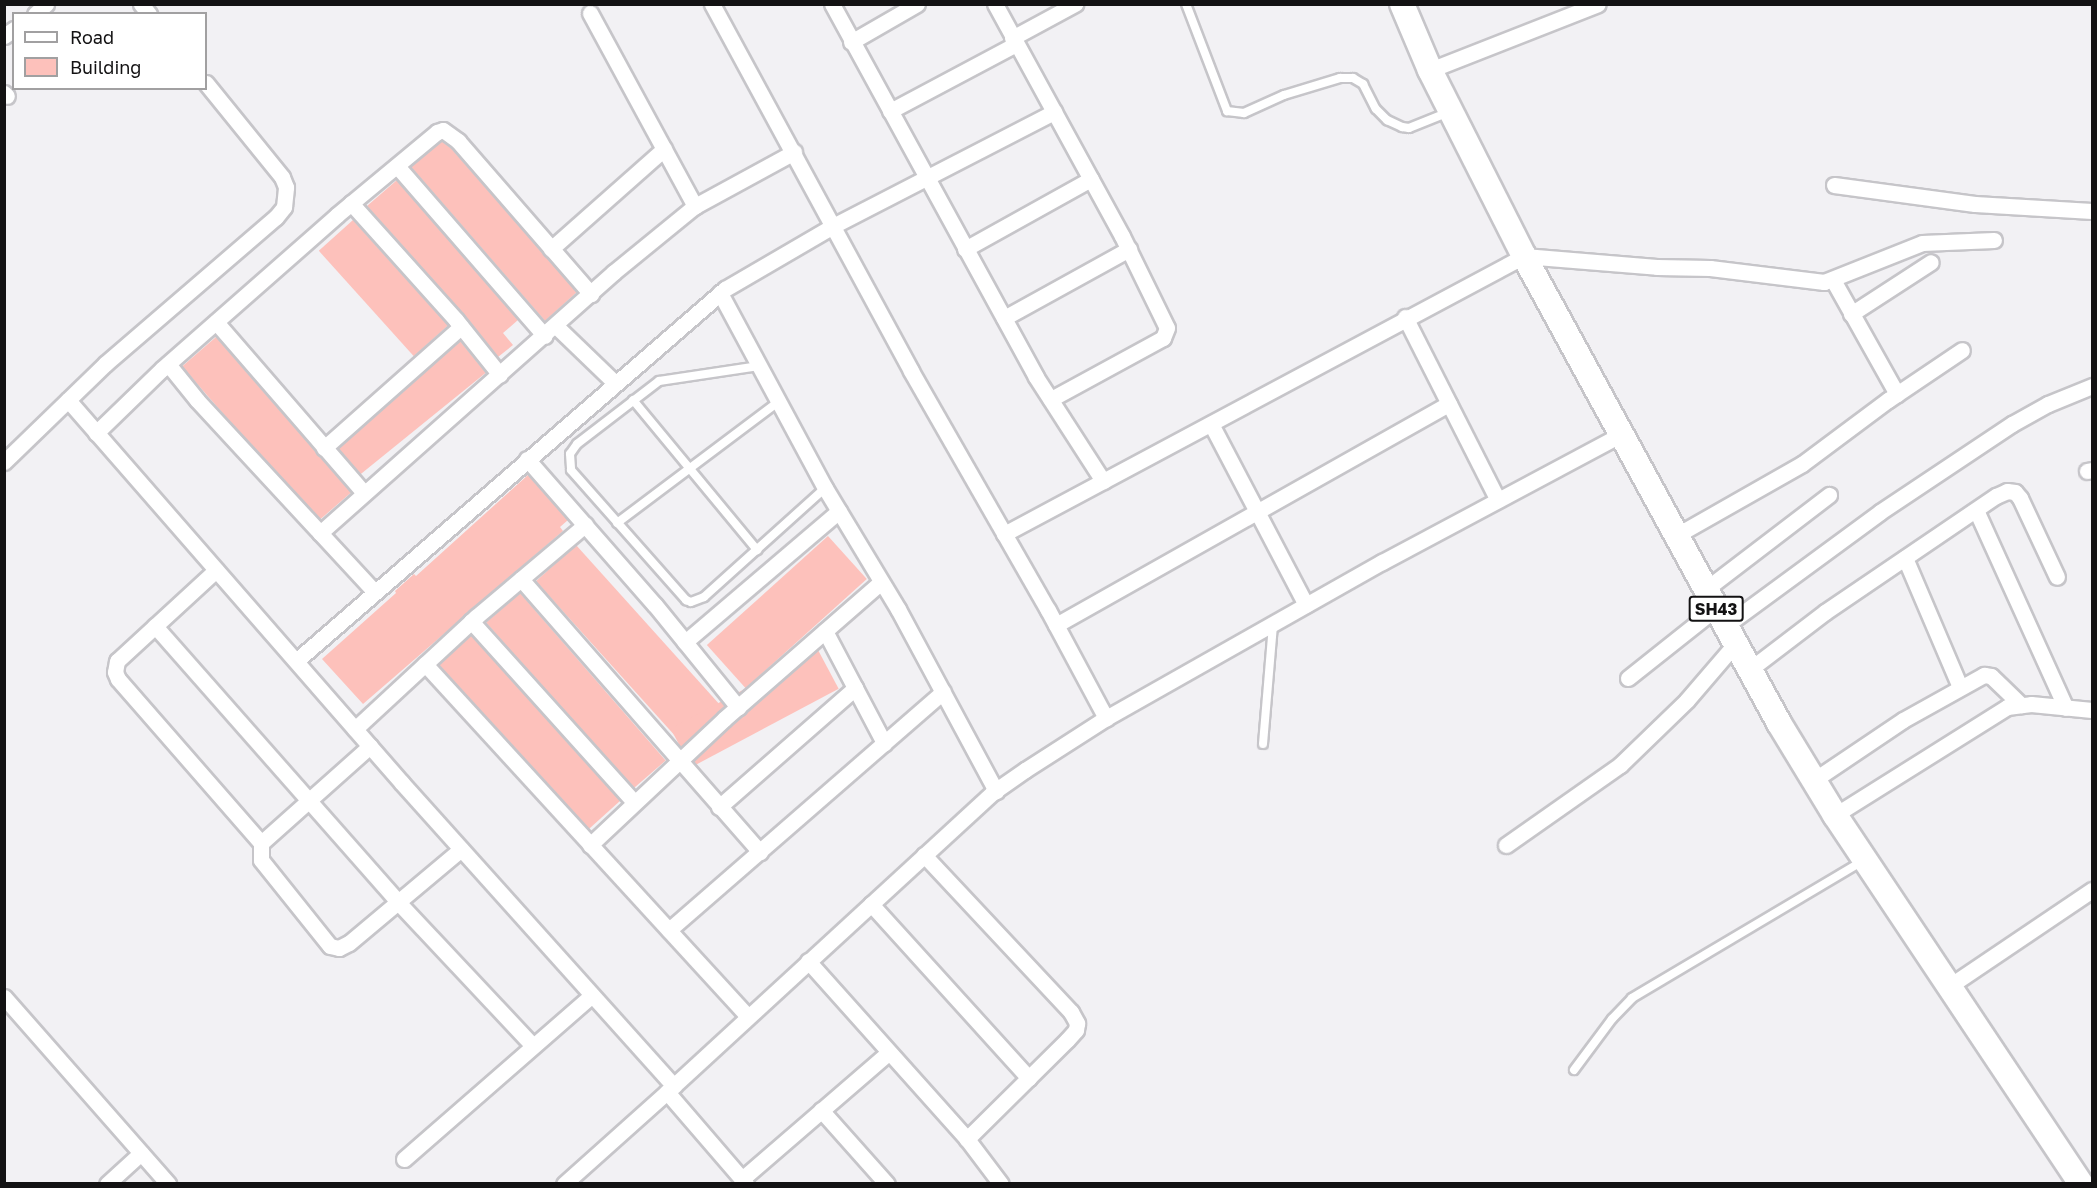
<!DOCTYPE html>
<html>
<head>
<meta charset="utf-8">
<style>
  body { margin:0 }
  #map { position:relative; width:2097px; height:1188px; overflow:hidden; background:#f2f1f4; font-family:"Golos Text",sans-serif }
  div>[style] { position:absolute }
  .building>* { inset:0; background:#fdc1bb; transform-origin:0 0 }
  .roads { filter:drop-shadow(2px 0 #c6c5c9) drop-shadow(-2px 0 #c6c5c9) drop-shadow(0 2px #c6c5c9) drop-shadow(0 -2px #c6c5c9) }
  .service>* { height:8px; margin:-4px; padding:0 4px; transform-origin:4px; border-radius:4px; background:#fff }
  .minor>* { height:15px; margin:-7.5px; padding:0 7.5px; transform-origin:7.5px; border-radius:7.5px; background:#fff }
  .primary>* { height:24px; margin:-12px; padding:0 12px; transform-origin:12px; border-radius:12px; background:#fff }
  span { translate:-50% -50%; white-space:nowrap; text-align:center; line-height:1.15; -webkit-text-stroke:4.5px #fff; paint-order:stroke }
  .shield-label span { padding:2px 4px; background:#fff; border:2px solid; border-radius:4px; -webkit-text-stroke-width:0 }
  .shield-label { font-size:16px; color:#131213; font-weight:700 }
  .frame { position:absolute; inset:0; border:6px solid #131213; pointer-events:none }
  .legend { position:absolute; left:12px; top:12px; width:195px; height:78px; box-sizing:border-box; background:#fff; border:2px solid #a1a0a1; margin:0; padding:8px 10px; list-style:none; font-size:18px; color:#131213 }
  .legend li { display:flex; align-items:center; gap:12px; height:30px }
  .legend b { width:30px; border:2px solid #a1a0a1 }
</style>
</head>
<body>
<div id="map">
  <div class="building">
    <div style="clip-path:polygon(441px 141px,451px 148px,577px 292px,545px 321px,411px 167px)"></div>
    <div style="clip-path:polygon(397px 180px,518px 320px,503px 333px,513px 345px,498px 357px,463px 314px,367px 206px)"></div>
    <div style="left:353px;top:220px;width:142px;height:46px;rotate:48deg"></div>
    <div style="left:216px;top:337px;width:206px;height:45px;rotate:49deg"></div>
    <div style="left:460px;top:341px;width:41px;height:162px;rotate:51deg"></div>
    <div style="clip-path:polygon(528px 475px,568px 520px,560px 527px,563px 531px,363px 704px,322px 659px,396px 593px,395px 591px,414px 574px,416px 576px)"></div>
    <div style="left:828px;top:536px;width:58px;height:163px;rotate:48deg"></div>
    <div style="left:576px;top:545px;width:218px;height:54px;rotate:48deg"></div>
    <div style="left:520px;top:593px;width:222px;height:45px;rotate:49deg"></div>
    <div style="left:471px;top:635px;width:223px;height:44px;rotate:48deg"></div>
    <div style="left:818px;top:650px;width:44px;height:167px;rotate:62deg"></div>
  </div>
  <div class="roads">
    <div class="service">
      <div style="left:1186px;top:4px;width:115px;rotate:69deg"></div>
      <div style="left:1227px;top:111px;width:17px;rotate:7deg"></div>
      <div style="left:1244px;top:113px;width:44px;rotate:-24.2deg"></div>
      <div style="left:1284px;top:95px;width:59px;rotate:-16.9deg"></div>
      <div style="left:1340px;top:78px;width:13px"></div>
      <div style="left:1353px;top:78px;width:12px;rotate:31deg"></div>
      <div style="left:1363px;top:84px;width:28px;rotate:63deg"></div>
      <div style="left:1376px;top:109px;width:16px;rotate:45deg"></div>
      <div style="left:1387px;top:120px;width:17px;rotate:25deg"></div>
      <div style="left:1402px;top:127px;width:7px;rotate:8deg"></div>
      <div style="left:1409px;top:128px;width:43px;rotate:-21.8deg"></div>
      <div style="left:759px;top:366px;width:101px;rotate:171.5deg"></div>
      <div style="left:659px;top:381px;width:103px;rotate:142.5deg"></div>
      <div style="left:577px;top:444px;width:12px;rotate:125deg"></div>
      <div style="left:570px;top:454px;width:16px;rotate:86deg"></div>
      <div style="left:571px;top:470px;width:174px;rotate:48.5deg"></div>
      <div style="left:686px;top:600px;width:5px;rotate:22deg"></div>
      <div style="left:691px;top:602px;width:14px;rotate:-21deg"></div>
      <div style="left:704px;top:597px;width:163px;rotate:-42deg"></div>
      <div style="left:633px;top:400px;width:195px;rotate:50.4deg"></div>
      <div style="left:617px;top:523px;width:201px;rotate:-36.9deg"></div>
      <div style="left:1263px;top:744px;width:119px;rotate:-85.2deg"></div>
      <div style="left:1574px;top:1070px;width:64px;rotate:-53.3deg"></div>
      <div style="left:1612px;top:1019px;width:29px;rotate:-46deg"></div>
      <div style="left:1632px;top:998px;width:266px;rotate:-30.7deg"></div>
    </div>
    <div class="minor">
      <div style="left:141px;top:4px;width:13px;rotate:51deg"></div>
      <div style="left:712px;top:4px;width:417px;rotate:61.5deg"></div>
      <div style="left:911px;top:371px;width:275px;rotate:60.2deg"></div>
      <div style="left:1048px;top:610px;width:123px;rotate:61.8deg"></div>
      <div style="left:832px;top:4px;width:425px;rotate:61.3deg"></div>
      <div style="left:1036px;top:377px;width:124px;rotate:57.2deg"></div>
      <div style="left:995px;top:4px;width:264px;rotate:61.3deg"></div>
      <div style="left:1122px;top:236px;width:102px;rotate:63.9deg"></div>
      <div style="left:1167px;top:328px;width:11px;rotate:112deg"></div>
      <div style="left:1163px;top:338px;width:128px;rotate:151.4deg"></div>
      <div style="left:590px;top:13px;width:220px;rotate:61.5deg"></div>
      <div style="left:695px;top:206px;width:113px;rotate:-28.6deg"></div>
      <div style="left:35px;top:14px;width:15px;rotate:-42deg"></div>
      <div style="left:4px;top:36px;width:12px;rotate:-35deg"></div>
      <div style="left:1012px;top:38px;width:72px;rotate:-28.4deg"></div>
      <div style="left:851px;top:42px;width:76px;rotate:-29.9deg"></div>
      <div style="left:1430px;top:70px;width:180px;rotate:-21.4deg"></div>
      <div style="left:4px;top:93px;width:4px;rotate:45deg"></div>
      <div style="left:890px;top:111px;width:143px;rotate:-28deg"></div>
      <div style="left:397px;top:166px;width:225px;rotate:49deg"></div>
      <div style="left:1834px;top:185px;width:142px;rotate:7.7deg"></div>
      <div style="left:1975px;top:204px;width:117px;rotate:3.4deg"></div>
      <div style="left:351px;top:203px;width:157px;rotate:48.1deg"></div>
      <div style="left:456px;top:320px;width:70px;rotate:51.3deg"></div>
      <div style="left:551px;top:249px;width:151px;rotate:-41.5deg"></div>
      <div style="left:965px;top:249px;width:144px;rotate:-29.1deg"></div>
      <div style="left:1833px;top:280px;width:131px;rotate:60.7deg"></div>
      <div style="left:720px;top:293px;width:221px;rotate:61.7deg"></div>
      <div style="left:825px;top:488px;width:141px;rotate:58.9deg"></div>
      <div style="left:898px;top:609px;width:207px;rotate:61.7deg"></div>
      <div style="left:1851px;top:314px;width:95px;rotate:-33deg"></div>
      <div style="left:1405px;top:317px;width:205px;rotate:63.1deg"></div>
      <div style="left:1004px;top:318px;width:143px;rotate:-28.9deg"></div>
      <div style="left:216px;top:322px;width:226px;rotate:49.1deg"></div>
      <div style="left:556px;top:326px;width:82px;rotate:44deg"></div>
      <div style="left:168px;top:364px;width:46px;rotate:51.1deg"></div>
      <div style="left:197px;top:400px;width:262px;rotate:47.2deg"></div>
      <div style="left:68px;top:400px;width:508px;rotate:48.91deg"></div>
      <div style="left:402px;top:783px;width:407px;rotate:48.1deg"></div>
      <div style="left:1211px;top:424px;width:204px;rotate:62.3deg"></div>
      <div style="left:96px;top:433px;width:92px;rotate:-44.1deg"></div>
      <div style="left:162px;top:369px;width:233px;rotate:-41.3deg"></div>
      <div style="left:337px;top:215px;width:130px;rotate:-39.7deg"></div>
      <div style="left:437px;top:132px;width:6px;rotate:-18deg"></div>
      <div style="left:443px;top:130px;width:19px;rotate:36deg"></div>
      <div style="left:458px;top:141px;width:203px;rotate:49deg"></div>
      <div style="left:324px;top:448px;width:183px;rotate:-41.5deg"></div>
      <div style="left:527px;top:459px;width:194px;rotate:48.8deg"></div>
      <div style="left:655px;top:605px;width:132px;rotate:50.9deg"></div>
      <div style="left:4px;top:462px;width:141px;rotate:-44.1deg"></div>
      <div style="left:105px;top:364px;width:225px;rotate:-40.7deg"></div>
      <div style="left:276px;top:217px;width:13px;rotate:-51deg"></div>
      <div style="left:284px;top:207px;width:20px;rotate:-84deg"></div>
      <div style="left:286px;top:187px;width:11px;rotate:-112deg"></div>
      <div style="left:282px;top:177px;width:121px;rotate:-129deg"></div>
      <div style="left:2087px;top:471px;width:5px;rotate:-11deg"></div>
      <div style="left:1976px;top:510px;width:217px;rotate:65.6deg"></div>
      <div style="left:320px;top:533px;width:393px;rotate:-41.6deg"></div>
      <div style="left:614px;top:272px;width:104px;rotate:-39.2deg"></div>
      <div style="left:1004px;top:534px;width:590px;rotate:-28.13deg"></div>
      <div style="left:1524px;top:256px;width:133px;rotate:4.7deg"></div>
      <div style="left:1657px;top:267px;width:53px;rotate:1.1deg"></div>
      <div style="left:1710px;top:268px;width:115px;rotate:7deg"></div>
      <div style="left:1824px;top:282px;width:105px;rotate:-21.7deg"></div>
      <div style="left:1922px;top:243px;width:72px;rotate:-2.4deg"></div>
      <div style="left:1677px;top:535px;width:144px;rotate:-29.6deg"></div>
      <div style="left:1802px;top:464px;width:107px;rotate:-36.7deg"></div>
      <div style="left:1888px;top:400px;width:89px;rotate:-34deg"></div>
      <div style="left:1905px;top:558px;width:140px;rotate:66.9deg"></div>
      <div style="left:216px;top:570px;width:134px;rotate:137.4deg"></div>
      <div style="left:117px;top:661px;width:11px;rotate:100deg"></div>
      <div style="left:115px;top:672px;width:8px;rotate:67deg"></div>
      <div style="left:118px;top:679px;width:218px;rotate:48.9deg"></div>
      <div style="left:521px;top:579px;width:363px;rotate:48.8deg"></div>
      <div style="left:1706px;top:589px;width:155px;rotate:-37.4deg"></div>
      <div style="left:471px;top:621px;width:244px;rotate:48deg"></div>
      <div style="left:1056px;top:625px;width:451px;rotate:-29.4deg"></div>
      <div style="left:155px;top:626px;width:368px;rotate:48.6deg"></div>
      <div style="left:398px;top:902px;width:197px;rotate:46.8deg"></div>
      <div style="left:1725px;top:626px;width:192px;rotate:-36.3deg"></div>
      <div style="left:1880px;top:512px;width:159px;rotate:-33.7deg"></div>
      <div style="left:2012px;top:424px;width:41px;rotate:-29.1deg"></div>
      <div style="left:2048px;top:404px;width:48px;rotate:-22.2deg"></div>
      <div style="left:825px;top:631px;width:127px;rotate:62.2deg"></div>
      <div style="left:685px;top:642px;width:202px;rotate:-40.4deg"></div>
      <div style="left:296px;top:661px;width:568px;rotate:-40.93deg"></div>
      <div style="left:725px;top:289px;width:125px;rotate:-30.3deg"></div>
      <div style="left:833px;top:226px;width:249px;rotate:-27.3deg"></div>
      <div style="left:425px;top:664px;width:478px;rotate:47.5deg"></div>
      <div style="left:1749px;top:670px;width:96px;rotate:-37.3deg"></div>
      <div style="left:1825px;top:612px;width:207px;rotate:-34.2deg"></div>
      <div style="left:1996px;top:496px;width:12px;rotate:-24deg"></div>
      <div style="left:2007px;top:491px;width:8px;rotate:7deg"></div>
      <div style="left:2015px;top:492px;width:8px;rotate:50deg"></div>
      <div style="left:2020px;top:498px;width:87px;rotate:64.9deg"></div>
      <div style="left:1628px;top:678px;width:112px;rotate:-38.5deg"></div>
      <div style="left:355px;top:729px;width:165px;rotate:-42.8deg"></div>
      <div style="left:476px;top:617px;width:143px;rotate:-40.2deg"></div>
      <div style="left:370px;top:746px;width:146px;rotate:138.3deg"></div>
      <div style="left:261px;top:843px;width:17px;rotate:90deg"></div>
      <div style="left:261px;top:860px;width:110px;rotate:51.3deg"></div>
      <div style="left:330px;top:946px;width:9px;rotate:13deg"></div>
      <div style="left:339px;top:948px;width:11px;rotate:-27deg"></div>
      <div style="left:349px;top:943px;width:146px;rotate:-40deg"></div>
      <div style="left:1814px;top:780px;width:107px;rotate:-34deg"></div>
      <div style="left:1903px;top:720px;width:93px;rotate:-29.1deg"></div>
      <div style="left:1984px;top:675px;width:7px;rotate:8deg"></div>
      <div style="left:1991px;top:676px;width:42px;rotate:44deg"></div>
      <div style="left:719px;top:807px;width:181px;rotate:-41.2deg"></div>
      <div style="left:1835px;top:815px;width:203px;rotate:-32.1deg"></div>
      <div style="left:2007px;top:707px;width:24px;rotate:-7deg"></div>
      <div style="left:2031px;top:704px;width:61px;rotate:5.6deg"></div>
      <div style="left:590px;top:845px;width:184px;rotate:-43.2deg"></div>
      <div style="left:724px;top:719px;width:208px;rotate:-41.1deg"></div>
      <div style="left:1506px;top:845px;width:139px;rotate:-35.1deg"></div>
      <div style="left:1620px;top:765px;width:93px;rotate:-44.1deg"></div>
      <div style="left:1687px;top:700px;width:74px;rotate:-49.4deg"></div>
      <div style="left:924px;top:855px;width:215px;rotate:46.9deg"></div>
      <div style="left:1071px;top:1012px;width:13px;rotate:61deg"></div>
      <div style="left:1077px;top:1023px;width:7px;rotate:98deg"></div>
      <div style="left:1076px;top:1030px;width:13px;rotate:132deg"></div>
      <div style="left:1067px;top:1040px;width:141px;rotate:135.3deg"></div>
      <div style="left:871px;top:904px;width:235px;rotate:47.8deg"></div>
      <div style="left:669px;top:930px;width:363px;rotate:-41deg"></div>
      <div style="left:808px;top:961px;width:239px;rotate:48.2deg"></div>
      <div style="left:967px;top:1139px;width:56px;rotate:52.9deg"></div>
      <div style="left:1951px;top:985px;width:170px;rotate:-34deg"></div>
      <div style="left:4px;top:997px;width:249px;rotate:48.7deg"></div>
      <div style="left:667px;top:1092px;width:121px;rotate:49.3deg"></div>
      <div style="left:821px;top:1110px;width:99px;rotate:48.3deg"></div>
      <div style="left:404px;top:1159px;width:249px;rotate:-41.1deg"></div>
      <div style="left:742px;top:1179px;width:194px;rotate:-40.8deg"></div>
      <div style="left:107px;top:1184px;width:46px;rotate:-42.4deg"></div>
      <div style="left:564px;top:1184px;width:138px;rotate:-41.8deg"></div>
      <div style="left:667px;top:1092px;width:442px;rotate:-42.6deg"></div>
      <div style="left:992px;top:793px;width:40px;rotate:-34.9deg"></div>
      <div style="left:1025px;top:770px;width:96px;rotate:-32.7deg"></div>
      <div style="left:1106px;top:718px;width:317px;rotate:-29.5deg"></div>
      <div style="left:1382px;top:562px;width:270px;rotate:-28.1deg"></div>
    </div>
    <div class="primary">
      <div style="left:1402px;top:4px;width:72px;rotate:67deg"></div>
      <div style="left:1430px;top:70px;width:208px;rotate:63.2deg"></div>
      <div style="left:1524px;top:256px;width:532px;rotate:61.36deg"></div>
      <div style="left:1779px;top:723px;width:108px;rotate:58.7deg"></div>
      <div style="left:1835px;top:815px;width:443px;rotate:56.3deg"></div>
    </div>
  </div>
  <div class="shield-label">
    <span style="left:1716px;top:609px">SH43</span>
  </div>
  <div class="frame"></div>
  <ul class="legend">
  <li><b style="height:8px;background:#fff"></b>Road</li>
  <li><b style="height:16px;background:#fdc1bb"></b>Building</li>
  </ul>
</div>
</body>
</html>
